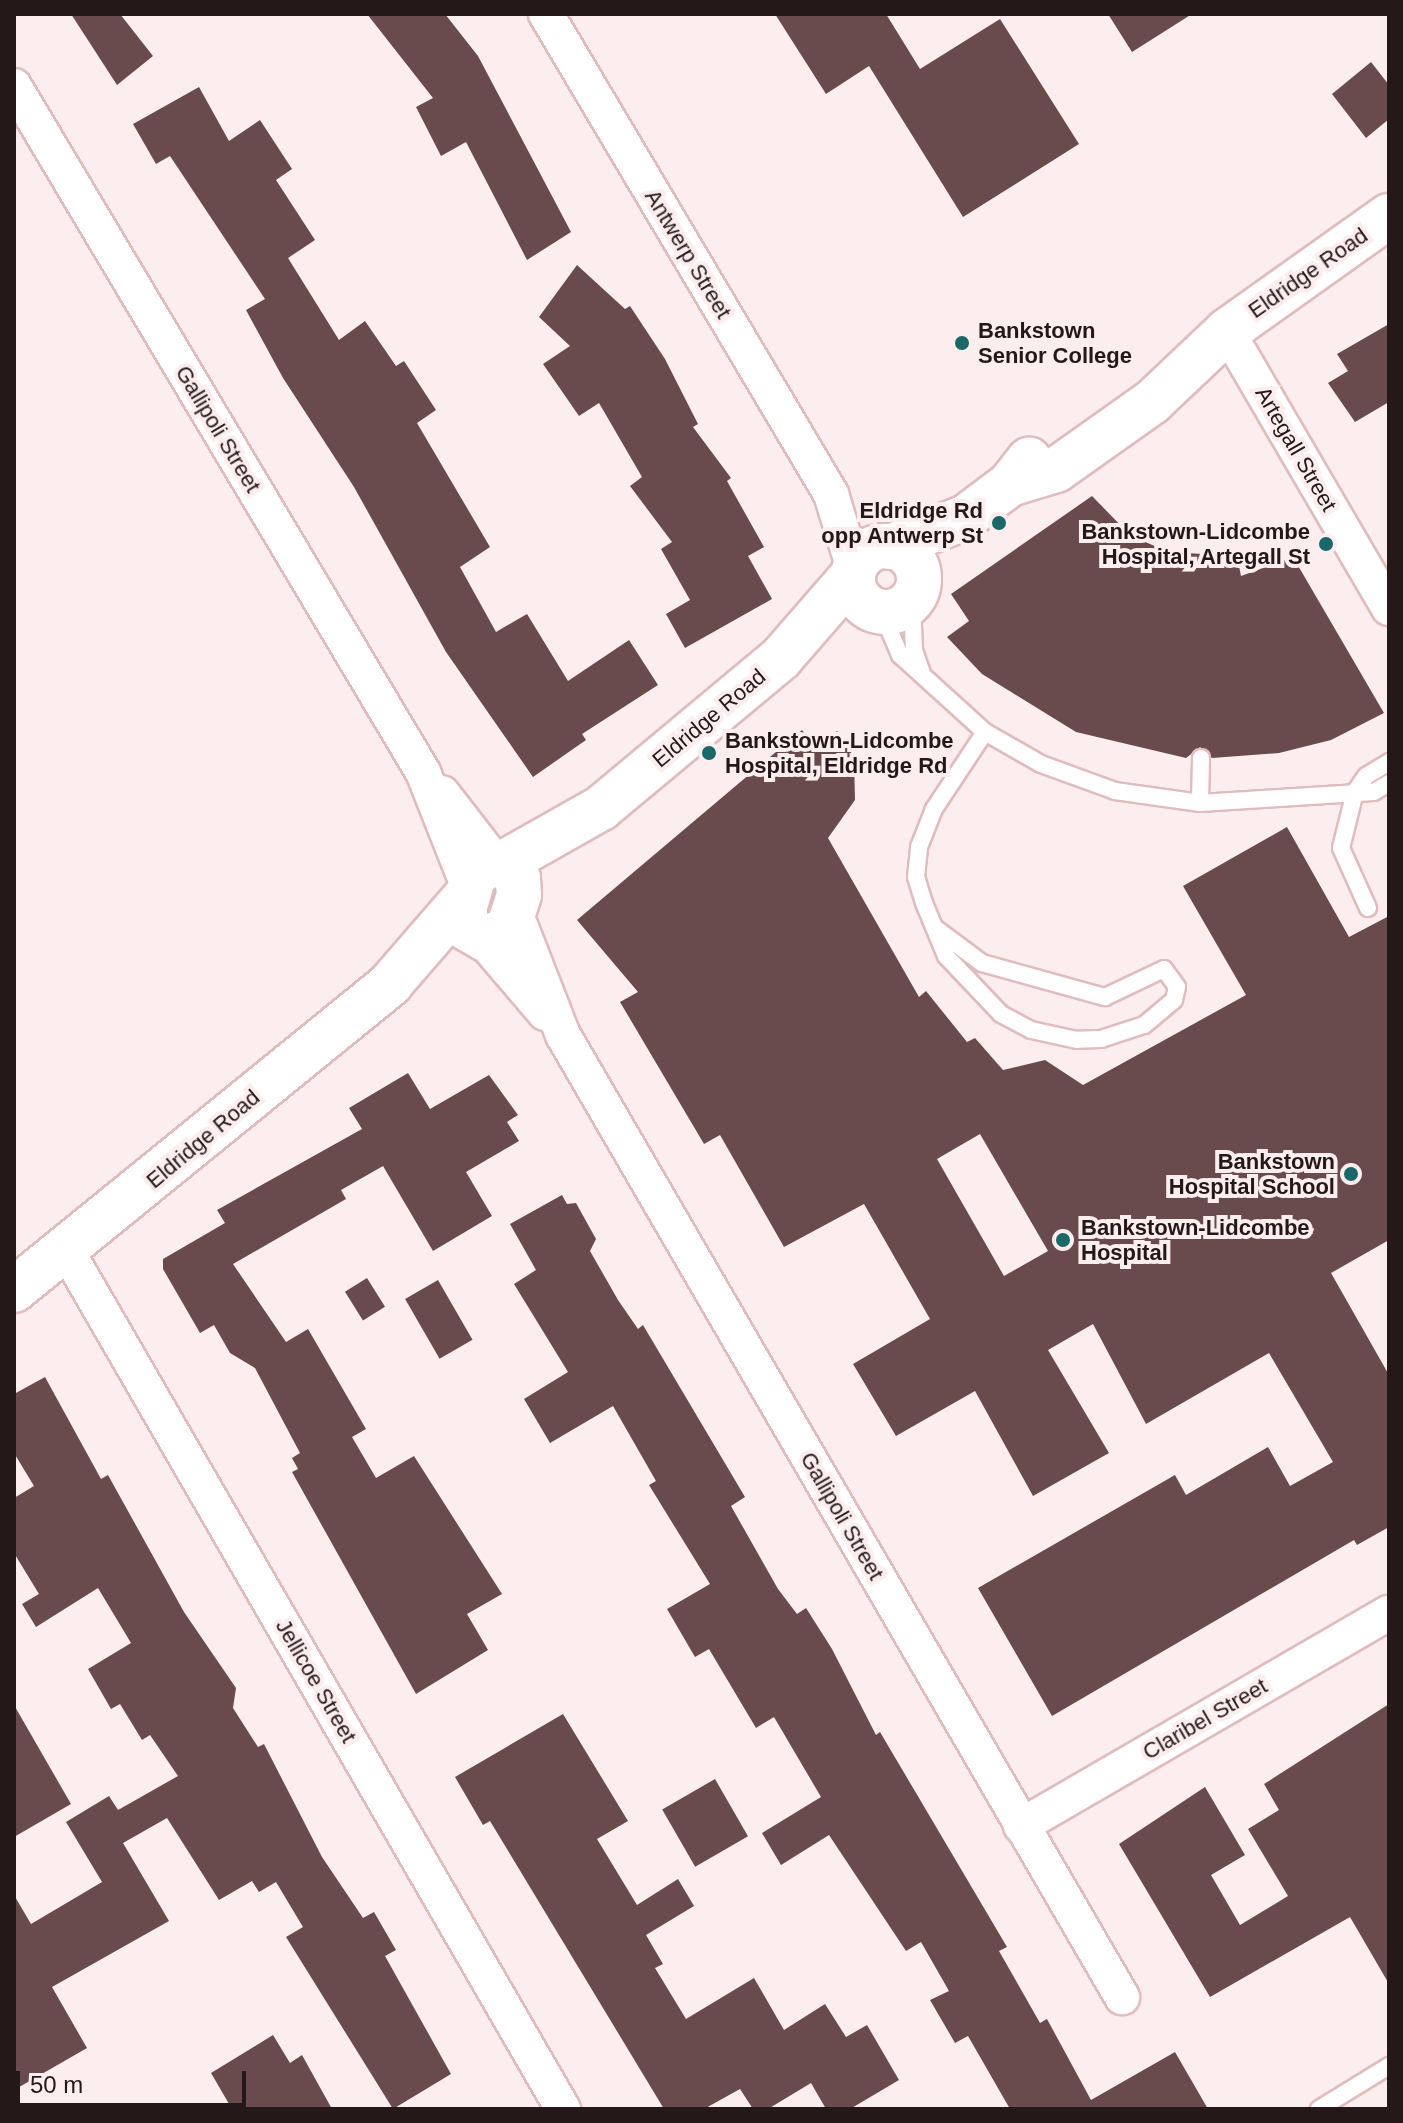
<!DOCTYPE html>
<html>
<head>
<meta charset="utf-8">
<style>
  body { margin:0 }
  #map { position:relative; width:1403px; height:2123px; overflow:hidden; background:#fcedee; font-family:Arial,sans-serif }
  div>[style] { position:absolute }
  .building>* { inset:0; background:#6a4b4d; transform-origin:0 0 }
  .roads { filter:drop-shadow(2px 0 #e0bcbe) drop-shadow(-2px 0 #e0bcbe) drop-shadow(0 2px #e0bcbe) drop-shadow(0 -2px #e0bcbe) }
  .lane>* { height:16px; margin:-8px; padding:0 8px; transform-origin:8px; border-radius:8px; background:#fff }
  .street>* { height:34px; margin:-17px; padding:0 17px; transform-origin:17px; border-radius:17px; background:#fff }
  .secondary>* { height:44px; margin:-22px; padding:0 22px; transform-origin:22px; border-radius:22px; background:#fff }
  .secondary>.ring { margin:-22px; padding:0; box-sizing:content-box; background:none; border:44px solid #fff; border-radius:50% }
  .dots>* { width:22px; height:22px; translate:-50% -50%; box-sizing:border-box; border:4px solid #fcedee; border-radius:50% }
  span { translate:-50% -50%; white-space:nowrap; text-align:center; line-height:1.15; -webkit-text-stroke:8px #fcedee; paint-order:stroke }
  .street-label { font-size:22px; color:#251819 }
  .poi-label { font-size:22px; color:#251819; font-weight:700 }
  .left { translate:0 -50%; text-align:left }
  .right { translate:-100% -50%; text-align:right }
  .frame { position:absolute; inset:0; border:16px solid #251819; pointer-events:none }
  .scale { position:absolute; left:16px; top:2071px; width:230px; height:36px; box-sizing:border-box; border:4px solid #251819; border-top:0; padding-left:10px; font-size:24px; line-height:28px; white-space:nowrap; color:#251819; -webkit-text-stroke:6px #fcedee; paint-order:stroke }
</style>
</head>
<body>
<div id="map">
  <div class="building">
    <div style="clip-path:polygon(71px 14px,120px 14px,153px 56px,117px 85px)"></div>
    <div style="clip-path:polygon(367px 14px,445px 14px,478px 56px,571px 232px,527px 260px,466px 142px,441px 156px,416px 107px,433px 98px)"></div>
    <div style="clip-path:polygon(775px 14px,886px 14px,920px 69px,1000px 19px,1079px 144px,963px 217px,869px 66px,826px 94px)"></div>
    <div style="clip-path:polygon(1108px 14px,1192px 14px,1132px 52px)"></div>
    <div style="clip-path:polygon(1371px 62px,1389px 85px,1389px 119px,1366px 138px,1332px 94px)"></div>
    <div style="clip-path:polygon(199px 87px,229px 141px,260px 120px,292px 169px,276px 180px,315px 240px,288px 258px,339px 340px,365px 321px,396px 366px,404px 361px,436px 410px,417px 423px,490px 547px,460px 567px,496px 632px,527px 614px,568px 681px,629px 640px,658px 685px,582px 734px,586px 740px,533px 777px,446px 652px,354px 487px,283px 378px,246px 310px,265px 299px,170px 156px,156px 164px,133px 124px)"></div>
    <div style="clip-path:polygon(577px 265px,625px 309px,630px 306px,665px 359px,698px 424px,693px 427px,731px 478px,727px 481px,764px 547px,748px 556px,772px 599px,685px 648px,666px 614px,690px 600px,661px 549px,672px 542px,630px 486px,642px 477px,599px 403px,579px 416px,543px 364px,570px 346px,539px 317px)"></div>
    <div style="clip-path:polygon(1389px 324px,1389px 402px,1355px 422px,1328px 383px,1348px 371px,1337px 354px)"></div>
    <div style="clip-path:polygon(1092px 496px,1131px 536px,1169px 552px,1237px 556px,1241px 576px,1293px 557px,1384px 713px,1331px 740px,1279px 753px,1212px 758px,1200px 747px,1186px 758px,1076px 732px,982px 674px,947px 637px,969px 621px,951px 594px)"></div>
    <div style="clip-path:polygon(evenodd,802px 730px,816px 748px,837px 731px,854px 757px,855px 800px,828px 838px,919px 997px,926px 991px,967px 1042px,975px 1038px,1003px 1070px,1045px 1060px,1083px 1085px,1246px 995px,1183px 886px,1287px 827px,1349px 937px,1389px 916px,1389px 1240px,1331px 1273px,1389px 1375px,1389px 1527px,1357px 1545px,1354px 1540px,1052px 1716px,978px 1588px,1175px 1475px,1186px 1495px,1268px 1447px,1290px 1486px,1333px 1462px,1269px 1353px,1146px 1424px,1093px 1324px,1048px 1350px,1109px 1453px,1033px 1496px,975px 1391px,896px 1436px,853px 1364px,930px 1319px,864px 1204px,784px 1247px,720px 1135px,704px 1144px,620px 1002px,638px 992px,577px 920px,802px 730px,980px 1134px,1048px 1251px,1004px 1276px,937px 1159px,980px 1134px)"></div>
    <div style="clip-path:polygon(408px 1073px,430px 1109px,489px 1075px,518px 1115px,507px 1122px,519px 1141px,466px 1172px,492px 1216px,433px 1251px,383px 1166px,341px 1190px,346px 1199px,233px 1264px,286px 1342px,308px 1329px,366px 1429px,352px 1437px,376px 1478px,414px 1456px,502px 1594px,467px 1614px,488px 1650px,416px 1694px,292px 1472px,298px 1469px,292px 1458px,300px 1453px,255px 1368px,230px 1353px,214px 1325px,200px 1333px,163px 1269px,163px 1259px,225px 1223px,217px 1210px,362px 1129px,349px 1108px)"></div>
    <div style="clip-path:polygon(562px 1195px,567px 1204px,576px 1203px,596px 1239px,590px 1251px,618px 1300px,638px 1329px,643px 1325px,745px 1497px,731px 1506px,778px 1589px,797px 1614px,806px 1608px,832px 1649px,876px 1735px,880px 1732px,1007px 1947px,999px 1951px,1040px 2023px,1047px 2019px,1091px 2100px,1175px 2052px,1208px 2109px,1010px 2109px,968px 2036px,955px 2043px,930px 2000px,949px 1991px,921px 1942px,906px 1951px,829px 1835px,781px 1865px,762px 1833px,821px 1797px,774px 1717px,756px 1728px,709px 1649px,695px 1657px,667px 1609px,710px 1584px,649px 1485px,656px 1481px,613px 1406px,550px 1443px,524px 1399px,568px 1372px,514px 1284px,536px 1270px,510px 1224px)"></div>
    <div style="left:367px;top:1278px;width:34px;height:26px;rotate:58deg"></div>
    <div style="left:438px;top:1280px;width:69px;height:38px;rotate:60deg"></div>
    <div style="clip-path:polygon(45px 1377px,101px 1479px,108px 1475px,184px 1612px,236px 1688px,233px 1708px,258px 1747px,264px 1744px,322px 1857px,363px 1918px,374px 1912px,396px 1950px,385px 1956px,451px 2074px,393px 2109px,286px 1937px,303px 1927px,276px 1882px,259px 1892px,252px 1881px,219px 1900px,167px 1818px,123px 1843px,169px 1921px,52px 1987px,87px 2048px,14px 2090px,14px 1895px,31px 1924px,102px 1882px,66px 1822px,109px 1796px,118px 1810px,178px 1776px,150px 1735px,142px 1740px,120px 1704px,111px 1709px,88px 1669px,131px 1643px,98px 1588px,36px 1627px,22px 1604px,39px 1594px,14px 1553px,14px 1498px,34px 1486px,14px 1453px,14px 1394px)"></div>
    <div style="clip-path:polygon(1389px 1704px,1389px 1984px,1350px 1917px,1210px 1997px,1119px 1844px,1205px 1787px,1245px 1855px,1211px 1875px,1240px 1925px,1288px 1896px,1248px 1829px,1279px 1810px,1264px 1784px)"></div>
    <div style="clip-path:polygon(14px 1705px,71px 1804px,14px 1837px)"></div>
    <div style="clip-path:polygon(563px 1714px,628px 1821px,597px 1839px,637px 1905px,678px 1879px,694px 1906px,646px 1935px,663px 1964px,655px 1968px,686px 2019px,754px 1978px,784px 2030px,825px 2004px,846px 2037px,867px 2025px,899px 2080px,850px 2109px,826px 2109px,811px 2083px,768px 2109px,753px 2109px,740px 2089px,704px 2109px,664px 2109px,490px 1821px,483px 1825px,455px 1777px)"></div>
    <div style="left:715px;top:1779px;width:66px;height:61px;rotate:60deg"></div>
    <div style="clip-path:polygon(273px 2035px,290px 2063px,302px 2055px,332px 2109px,232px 2109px,211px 2073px)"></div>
  </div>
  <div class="roads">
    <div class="lane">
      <div style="left:912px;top:599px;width:51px;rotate:87.8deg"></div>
      <div style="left:914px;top:650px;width:24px;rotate:71deg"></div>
      <div style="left:881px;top:611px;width:48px;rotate:66.6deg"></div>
      <div style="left:900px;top:655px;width:115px;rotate:42.2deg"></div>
      <div style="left:985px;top:732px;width:64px;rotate:29.7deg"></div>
      <div style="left:1041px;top:764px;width:79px;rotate:20deg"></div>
      <div style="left:1115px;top:791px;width:86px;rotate:8deg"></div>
      <div style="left:1200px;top:803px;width:174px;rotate:-3.6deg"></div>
      <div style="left:1374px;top:792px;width:17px;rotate:-31deg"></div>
      <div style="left:1200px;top:803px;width:45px;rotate:-88.7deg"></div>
      <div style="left:1368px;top:908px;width:66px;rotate:-114.2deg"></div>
      <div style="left:1341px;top:848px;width:58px;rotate:-76deg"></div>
      <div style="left:1355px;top:792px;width:19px;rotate:-55deg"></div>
      <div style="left:1366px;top:776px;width:27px;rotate:-31deg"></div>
      <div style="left:935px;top:928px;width:59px;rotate:36.7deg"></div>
      <div style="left:982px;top:963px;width:128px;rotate:15.5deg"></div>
      <div style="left:1105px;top:997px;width:65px;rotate:-25.4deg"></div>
      <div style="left:1164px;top:969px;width:22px;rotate:54deg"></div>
      <div style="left:1177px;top:987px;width:13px;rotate:103deg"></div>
      <div style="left:1174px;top:1000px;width:39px;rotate:140deg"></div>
      <div style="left:1144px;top:1025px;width:45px;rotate:162deg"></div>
      <div style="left:1101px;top:1039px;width:24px;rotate:178deg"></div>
      <div style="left:1077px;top:1040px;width:47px;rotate:-167.7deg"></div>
      <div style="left:1031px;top:1030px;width:34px;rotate:-152deg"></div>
      <div style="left:1001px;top:1014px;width:80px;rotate:-133.5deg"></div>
      <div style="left:946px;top:956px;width:57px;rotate:-112.5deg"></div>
      <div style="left:924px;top:903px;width:27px;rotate:-107deg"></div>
      <div style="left:916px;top:877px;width:30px;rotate:-84deg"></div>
      <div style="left:919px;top:847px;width:41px;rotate:-68.5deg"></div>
      <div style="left:934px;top:809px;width:92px;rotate:-56.5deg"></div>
      <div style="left:1319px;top:2109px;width:82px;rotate:-31.6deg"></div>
    </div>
    <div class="street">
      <div style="left:546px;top:14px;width:558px;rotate:59.3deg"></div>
      <div style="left:831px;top:494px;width:78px;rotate:73deg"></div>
      <div style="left:14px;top:86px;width:799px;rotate:59.2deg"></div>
      <div style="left:423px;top:772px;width:125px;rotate:68.4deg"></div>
      <div style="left:1227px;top:331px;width:321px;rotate:59.7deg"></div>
      <div style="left:442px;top:793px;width:90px;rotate:52.2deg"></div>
      <div style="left:515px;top:912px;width:132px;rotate:68.7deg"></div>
      <div style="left:563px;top:1035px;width:1113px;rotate:59.84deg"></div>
      <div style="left:480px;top:937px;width:100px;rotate:49.5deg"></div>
      <div style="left:68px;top:1253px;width:989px;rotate:59.96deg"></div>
      <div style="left:1021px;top:1826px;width:425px;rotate:-30.1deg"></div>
    </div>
    <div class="secondary">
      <div style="left:1010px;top:484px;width:48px;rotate:-16.9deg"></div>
      <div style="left:1056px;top:470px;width:118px;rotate:-35.3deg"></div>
      <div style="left:1152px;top:402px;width:103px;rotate:-43.4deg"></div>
      <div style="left:1227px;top:331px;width:199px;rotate:-35.4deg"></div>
      <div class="ring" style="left:853px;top:546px;width:22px;height:22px"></div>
      <div style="left:890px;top:547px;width:82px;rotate:-21.5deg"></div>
      <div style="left:966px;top:517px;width:55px;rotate:-36.9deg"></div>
      <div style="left:1010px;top:484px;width:31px;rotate:-52deg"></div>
      <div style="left:502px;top:864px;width:114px;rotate:-29.5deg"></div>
      <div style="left:601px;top:808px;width:233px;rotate:-39.8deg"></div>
      <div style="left:780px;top:659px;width:111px;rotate:-49deg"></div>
      <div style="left:502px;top:864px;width:21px;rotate:41deg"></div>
      <div style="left:518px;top:878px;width:17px;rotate:87deg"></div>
      <div style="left:519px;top:895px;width:36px;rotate:108deg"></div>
      <div style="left:508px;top:929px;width:25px;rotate:157deg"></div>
      <div style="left:485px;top:939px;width:20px;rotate:-150deg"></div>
      <div style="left:468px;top:929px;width:19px;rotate:-102deg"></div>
      <div style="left:464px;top:910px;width:35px;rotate:-74deg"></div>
      <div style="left:474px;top:876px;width:19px;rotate:-39deg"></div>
      <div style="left:489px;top:864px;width:13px"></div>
      <div style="left:14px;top:1290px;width:485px;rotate:-39.1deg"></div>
      <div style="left:390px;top:984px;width:119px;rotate:-49.1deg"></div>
    </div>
  </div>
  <div class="dots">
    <div style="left:962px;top:343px;background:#1a6867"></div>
    <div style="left:999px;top:523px;background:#1a6867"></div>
    <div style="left:1326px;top:544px;background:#1a6867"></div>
    <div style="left:709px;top:753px;background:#1a6867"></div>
    <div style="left:1351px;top:1174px;background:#1a6867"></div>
    <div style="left:1063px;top:1240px;background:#1a6867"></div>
  </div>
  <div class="street-label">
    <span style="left:688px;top:254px;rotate:59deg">Antwerp Street</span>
    <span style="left:1308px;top:273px;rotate:-35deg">Eldridge Road</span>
    <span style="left:218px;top:429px;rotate:59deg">Gallipoli Street</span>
    <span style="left:1296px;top:449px;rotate:60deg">Artegall Street</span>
    <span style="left:709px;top:718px;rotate:-40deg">Eldridge Road</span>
    <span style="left:203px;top:1139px;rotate:-40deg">Eldridge Road</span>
    <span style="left:842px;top:1516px;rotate:60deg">Gallipoli Street</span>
    <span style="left:316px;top:1681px;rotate:60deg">Jellicoe Street</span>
    <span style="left:1205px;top:1719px;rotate:-30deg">Claribel Street</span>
  </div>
  <div class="poi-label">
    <span class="left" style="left:978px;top:343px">Bankstown<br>Senior College</span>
    <span class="right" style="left:983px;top:523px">Eldridge Rd<br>opp Antwerp St</span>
    <span class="right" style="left:1310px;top:544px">Bankstown-Lidcombe<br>Hospital, Artegall St</span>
    <span class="left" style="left:725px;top:753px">Bankstown-Lidcombe<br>Hospital, Eldridge Rd</span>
    <span class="right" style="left:1335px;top:1174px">Bankstown<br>Hospital School</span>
    <span class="left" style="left:1081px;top:1240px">Bankstown-Lidcombe<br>Hospital</span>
  </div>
  <div class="frame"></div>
  <div class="scale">50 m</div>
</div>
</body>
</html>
